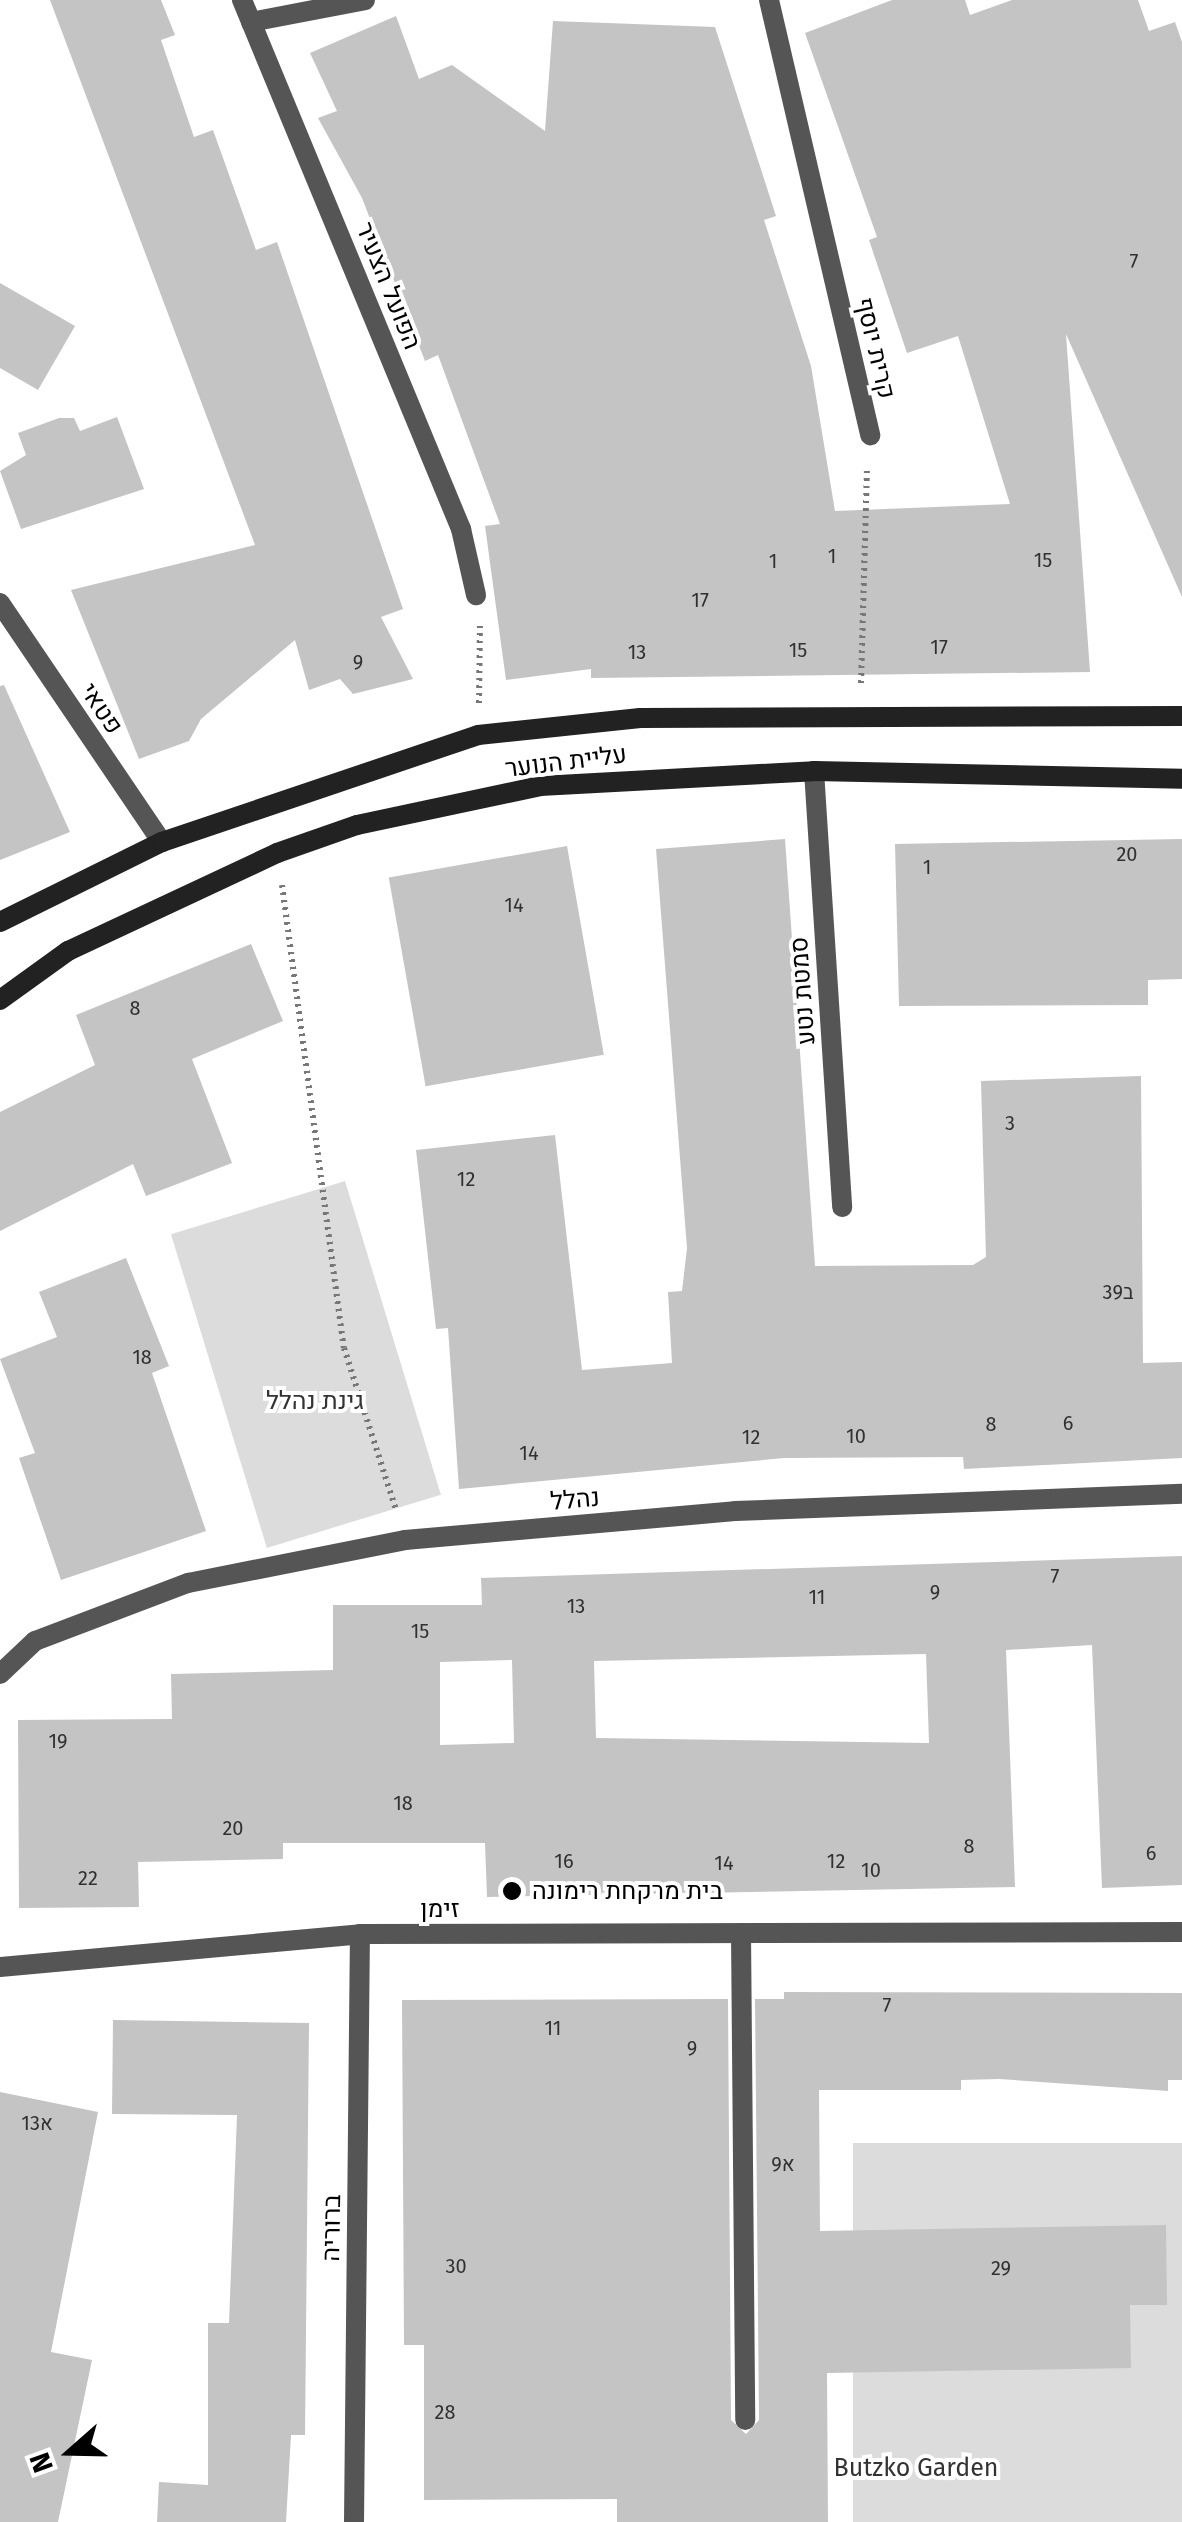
<!DOCTYPE html>
<html>
<head>
<meta charset="utf-8">
<style>
  body { margin:0 }
  #map { position:relative; width:1182px; height:2522px; overflow:hidden; background:#fff; font-family:"Fira Sans",Heebo,sans-serif }
  div>[style] { position:absolute }
  .green>* { inset:0; background:#dcdcdc; transform-origin:0 0 }
  .building>* { inset:0; background:#c4c4c4; transform-origin:0 0 }
  .path>* { height:6px; margin-top:-3px; transform-origin:0; background:repeating-linear-gradient(90deg,#777 0 2.5px,transparent 0 7.5px) }
  .lane>* { height:20px; margin:-10px; padding:0 10px; transform-origin:10px; border-radius:10px; background:#555 }
  .street>* { height:20px; margin:-10px; padding:0 10px; transform-origin:10px; border-radius:10px; background:#555 }
  .secondary>* { height:20px; margin:-10px; padding:0 10px; transform-origin:10px; border-radius:10px; background:#222 }
  .dots>* { width:28px; height:28px; translate:-50% -50%; box-sizing:border-box; border:5px solid #fff; border-radius:50% }
  span { translate:-50% -50%; white-space:nowrap; text-align:center; line-height:1.15; -webkit-text-stroke:8px #fff; paint-order:stroke }
  .number-label { font-size:20px; color:#313131 }
  .number-label span { -webkit-text-stroke-width:0 }
  .street-label { font-size:25px; color:#000 }
  .park-label { font-size:25px; color:#333 }
  .poi-label { font-size:25px; color:#000 }
  .left { translate:0 -50%; text-align:left }
  .north { position:absolute; left:20px; top:2402px; width:100px; height:100px; -webkit-text-stroke:8px #fff; paint-order:stroke; rotate:250deg; font-size:28px; font-weight:700; line-height:40px; text-align:center; color:#000 }
  .north::after { content:''; display:block; margin:auto; width:35px; height:45px; background:#000; clip-path:polygon(50% 0,100% 100%,50% 72%,0 100%) }
</style>
</head>
<body>
<div id="map">
  <div class="green">
    <div style="left:345px;top:1181px;width:328px;height:182px;rotate:73deg"></div>
    <div style="left:1182px;top:2143px;width:379px;height:329px;rotate:90deg"></div>
  </div>
  <div class="building">
    <div style="clip-path:polygon(50px 0,161px 0,175px 35px,161px 40px,194px 137px,213px 130px,256px 250px,277px 242px,403px 609px,381px 617px,413px 679px,353px 694px,340px 679px,309px 690px,295px 640px,201px 719px,189px 741px,139px 759px,71px 590px,255px 545px)"></div>
    <div style="clip-path:polygon(892px 0,965px 0,970px 15px,1012px 0,1138px 0,1149px 31px,1175px 22px,1182px 42px,1182px 597px,1066px 334px,1090px 672px,591px 678px,591px 669px,506px 680px,485px 526px,500px 524px,438px 355px,425px 361px,362px 198px,318px 118px,337px 111px,310px 53px,396px 16px,419px 79px,452px 65px,545px 131px,553px 21px,715px 27px,776px 216px,764px 220px,811px 366px,835px 511px,1010px 504px,958px 336px,907px 353px,869px 240px,877px 237px,805px 33px)"></div>
    <div style="clip-path:polygon(0 283px,75px 326px,38px 390px,0 368px)"></div>
    <div style="clip-path:polygon(117px 417px,144px 489px,21px 529px,0 471px,26px 455px,18px 433px,59px 418px,74px 418px,80px 431px)"></div>
    <div style="clip-path:polygon(4px 685px,70px 832px,0 860px,0 686px)"></div>
    <div style="clip-path:polygon(785px 839px,815px 1266px,973px 1265px,986px 1257px,981px 1081px,1141px 1076px,1143px 1363px,1182px 1362px,1182px 1458px,964px 1469px,963px 1457px,784px 1458px,459px 1489px,448px 1328px,436px 1329px,416px 1150px,555px 1135px,582px 1370px,672px 1363px,668px 1292px,682px 1291px,687px 1248px,656px 849px)"></div>
    <div style="clip-path:polygon(1182px 839px,1182px 979px,1148px 980px,1148px 1005px,899px 1006px,895px 844px)"></div>
    <div style="left:567px;top:846px;width:212px;height:181px;rotate:80deg"></div>
    <div style="clip-path:polygon(251px 944px,283px 1021px,192px 1059px,232px 1163px,146px 1196px,133px 1164px,0 1231px,0 1112px,95px 1065px,76px 1015px)"></div>
    <div style="clip-path:polygon(126px 1258px,169px 1366px,152px 1373px,206px 1531px,61px 1580px,19px 1458px,35px 1453px,0 1359px,57px 1337px,39px 1292px)"></div>
    <div style="clip-path:polygon(evenodd,1182px 1556px,1182px 1885px,1102px 1888px,1092px 1645px,1006px 1650px,1015px 1887px,487px 1897px,485px 1843px,283px 1843px,283px 1859px,138px 1862px,139px 1907px,19px 1908px,18px 1720px,172px 1719px,171px 1674px,333px 1670px,333px 1605px,482px 1605px,481px 1578px,1182px 1556px,926px 1654px,929px 1743px,596px 1738px,594px 1661px,926px 1654px,1182px 1556px,512px 1660px,514px 1743px,440px 1745px,440px 1662px,512px 1660px)"></div>
    <div style="clip-path:polygon(784px 1992px,1182px 1993px,1182px 2080px,1168px 2080px,1168px 2091px,999px 2079px,961px 2080px,961px 2090px,819px 2090px,820px 2231px,1166px 2225px,1167px 2305px,1130px 2305px,1131px 2368px,827px 2373px,828px 2522px,617px 2522px,617px 2499px,424px 2500px,424px 2345px,404px 2345px,402px 2000px,728px 1999px,731px 2420px,746px 2434px,759px 2420px,755px 1999px,784px 1999px)"></div>
    <div style="clip-path:polygon(113px 2020px,309px 2023px,305px 2435px,291px 2435px,286px 2522px,157px 2522px,159px 2482px,208px 2485px,208px 2323px,229px 2323px,237px 2115px,112px 2114px)"></div>
    <div style="clip-path:polygon(0 2092px,98px 2112px,51px 2352px,92px 2360px,58px 2522px,0 2522px)"></div>
  </div>
  <div class="path">
    <div style="left:861px;top:683px;width:217px;rotate:-88.4deg"></div>
    <div style="left:479px;top:703px;width:77px;rotate:-89.3deg"></div>
    <div style="left:282px;top:885px;width:467px;rotate:82.4deg"></div>
    <div style="left:344px;top:1348px;width:170px;rotate:72.2deg"></div>
  </div>
  <div class="lane">
    <div style="left:741px;top:1933px;width:487px;rotate:89.5deg"></div>
  </div>
  <div class="street">
    <div style="left:242px;top:0;width:573px;rotate:67.51deg"></div>
    <div style="left:461px;top:529px;width:68px;rotate:77.2deg"></div>
    <div style="left:769px;top:0;width:447px;rotate:76.9deg"></div>
    <div style="left:251px;top:22px;width:116px;rotate:-10.9deg"></div>
    <div style="left:0;top:603px;width:289px;rotate:55.9deg"></div>
    <div style="left:814px;top:771px;width:437px;rotate:86.3deg"></div>
    <div style="left:0;top:1674px;width:48px;rotate:-43.3deg"></div>
    <div style="left:35px;top:1641px;width:164px;rotate:-20.8deg"></div>
    <div style="left:188px;top:1583px;width:221px;rotate:-11.2deg"></div>
    <div style="left:405px;top:1540px;width:331px;rotate:-5deg"></div>
    <div style="left:735px;top:1511px;width:447px;rotate:-2.2deg"></div>
    <div style="left:0;top:1967px;width:362px;rotate:-5.2deg"></div>
    <div style="left:360px;top:1934px;width:822px;rotate:-0.14deg"></div>
    <div style="left:354px;top:2522px;width:588px;rotate:-89.42deg"></div>
  </div>
  <div class="secondary">
    <div style="left:0;top:922px;width:181px;rotate:-26.3deg"></div>
    <div style="left:162px;top:842px;width:334px;rotate:-18.7deg"></div>
    <div style="left:478px;top:735px;width:163px;rotate:-6deg"></div>
    <div style="left:640px;top:718px;width:542px;rotate:-0.21deg"></div>
    <div style="left:0;top:1000px;width:84px;rotate:-35.8deg"></div>
    <div style="left:68px;top:951px;width:231px;rotate:-25.1deg"></div>
    <div style="left:277px;top:853px;width:85px;rotate:-19.3deg"></div>
    <div style="left:357px;top:825px;width:187px;rotate:-12deg"></div>
    <div style="left:540px;top:786px;width:274px;rotate:-3.1deg"></div>
    <div style="left:814px;top:771px;width:368px;rotate:1.2deg"></div>
  </div>
  <div class="dots">
    <div style="left:512px;top:1891px;background:#000"></div>
  </div>
  <div class="number-label">
    <span style="left:1134px;top:261px">7</span>
    <span style="left:832px;top:556px">1</span>
    <span style="left:1043px;top:560px">15</span>
    <span style="left:773px;top:561px">1</span>
    <span style="left:700px;top:600px">17</span>
    <span style="left:939px;top:647px">17</span>
    <span style="left:798px;top:650px">15</span>
    <span style="left:637px;top:652px">13</span>
    <span style="left:358px;top:662px">9</span>
    <span style="left:1127px;top:854px">20</span>
    <span style="left:927px;top:867px">1</span>
    <span style="left:514px;top:905px">14</span>
    <span style="left:135px;top:1008px">8</span>
    <span style="left:1010px;top:1123px">3</span>
    <span style="left:466px;top:1179px">12</span>
    <span style="left:1118px;top:1292px">39ב</span>
    <span style="left:142px;top:1357px">18</span>
    <span style="left:1068px;top:1423px">6</span>
    <span style="left:991px;top:1424px">8</span>
    <span style="left:856px;top:1436px">10</span>
    <span style="left:751px;top:1437px">12</span>
    <span style="left:529px;top:1453px">14</span>
    <span style="left:1055px;top:1576px">7</span>
    <span style="left:935px;top:1592px">9</span>
    <span style="left:817px;top:1597px">11</span>
    <span style="left:576px;top:1606px">13</span>
    <span style="left:420px;top:1631px">15</span>
    <span style="left:58px;top:1741px">19</span>
    <span style="left:403px;top:1803px">18</span>
    <span style="left:233px;top:1828px">20</span>
    <span style="left:969px;top:1846px">8</span>
    <span style="left:1151px;top:1853px">6</span>
    <span style="left:564px;top:1861px">16</span>
    <span style="left:836px;top:1861px">12</span>
    <span style="left:724px;top:1863px">14</span>
    <span style="left:871px;top:1870px">10</span>
    <span style="left:88px;top:1878px">22</span>
    <span style="left:887px;top:2005px">7</span>
    <span style="left:553px;top:2028px">11</span>
    <span style="left:692px;top:2048px">9</span>
    <span style="left:37px;top:2123px">13א</span>
    <span style="left:783px;top:2164px">9א</span>
    <span style="left:456px;top:2266px">30</span>
    <span style="left:1001px;top:2268px">29</span>
    <span style="left:445px;top:2412px">28</span>
  </div>
  <div class="street-label">
    <span style="left:388px;top:286px;rotate:68deg">הפועל הצעיר</span>
    <span style="left:875px;top:348px;rotate:77deg">קרית יוסף</span>
    <span style="left:101px;top:709px;rotate:56deg">פטאי</span>
    <span style="left:566px;top:762px;rotate:-7deg">עליית הנוער</span>
    <span style="left:803px;top:991px;rotate:-94deg">סמטת נטע</span>
    <span style="left:575px;top:1500px;rotate:-5deg">נהלל</span>
    <span style="left:440px;top:1909px">זימן</span>
    <span style="left:332px;top:2228px;rotate:-89deg">ברוריה</span>
  </div>
  <div class="park-label">
    <span style="left:315px;top:1401px">גינת נהלל</span>
    <span style="left:916px;top:2468px">Butzko Garden</span>
  </div>
  <div class="poi-label">
    <span class="left" style="left:532px;top:1891px">בית מרקחת רימונה</span>
  </div>
  <div class="north">N</div>
</div>
</body>
</html>
